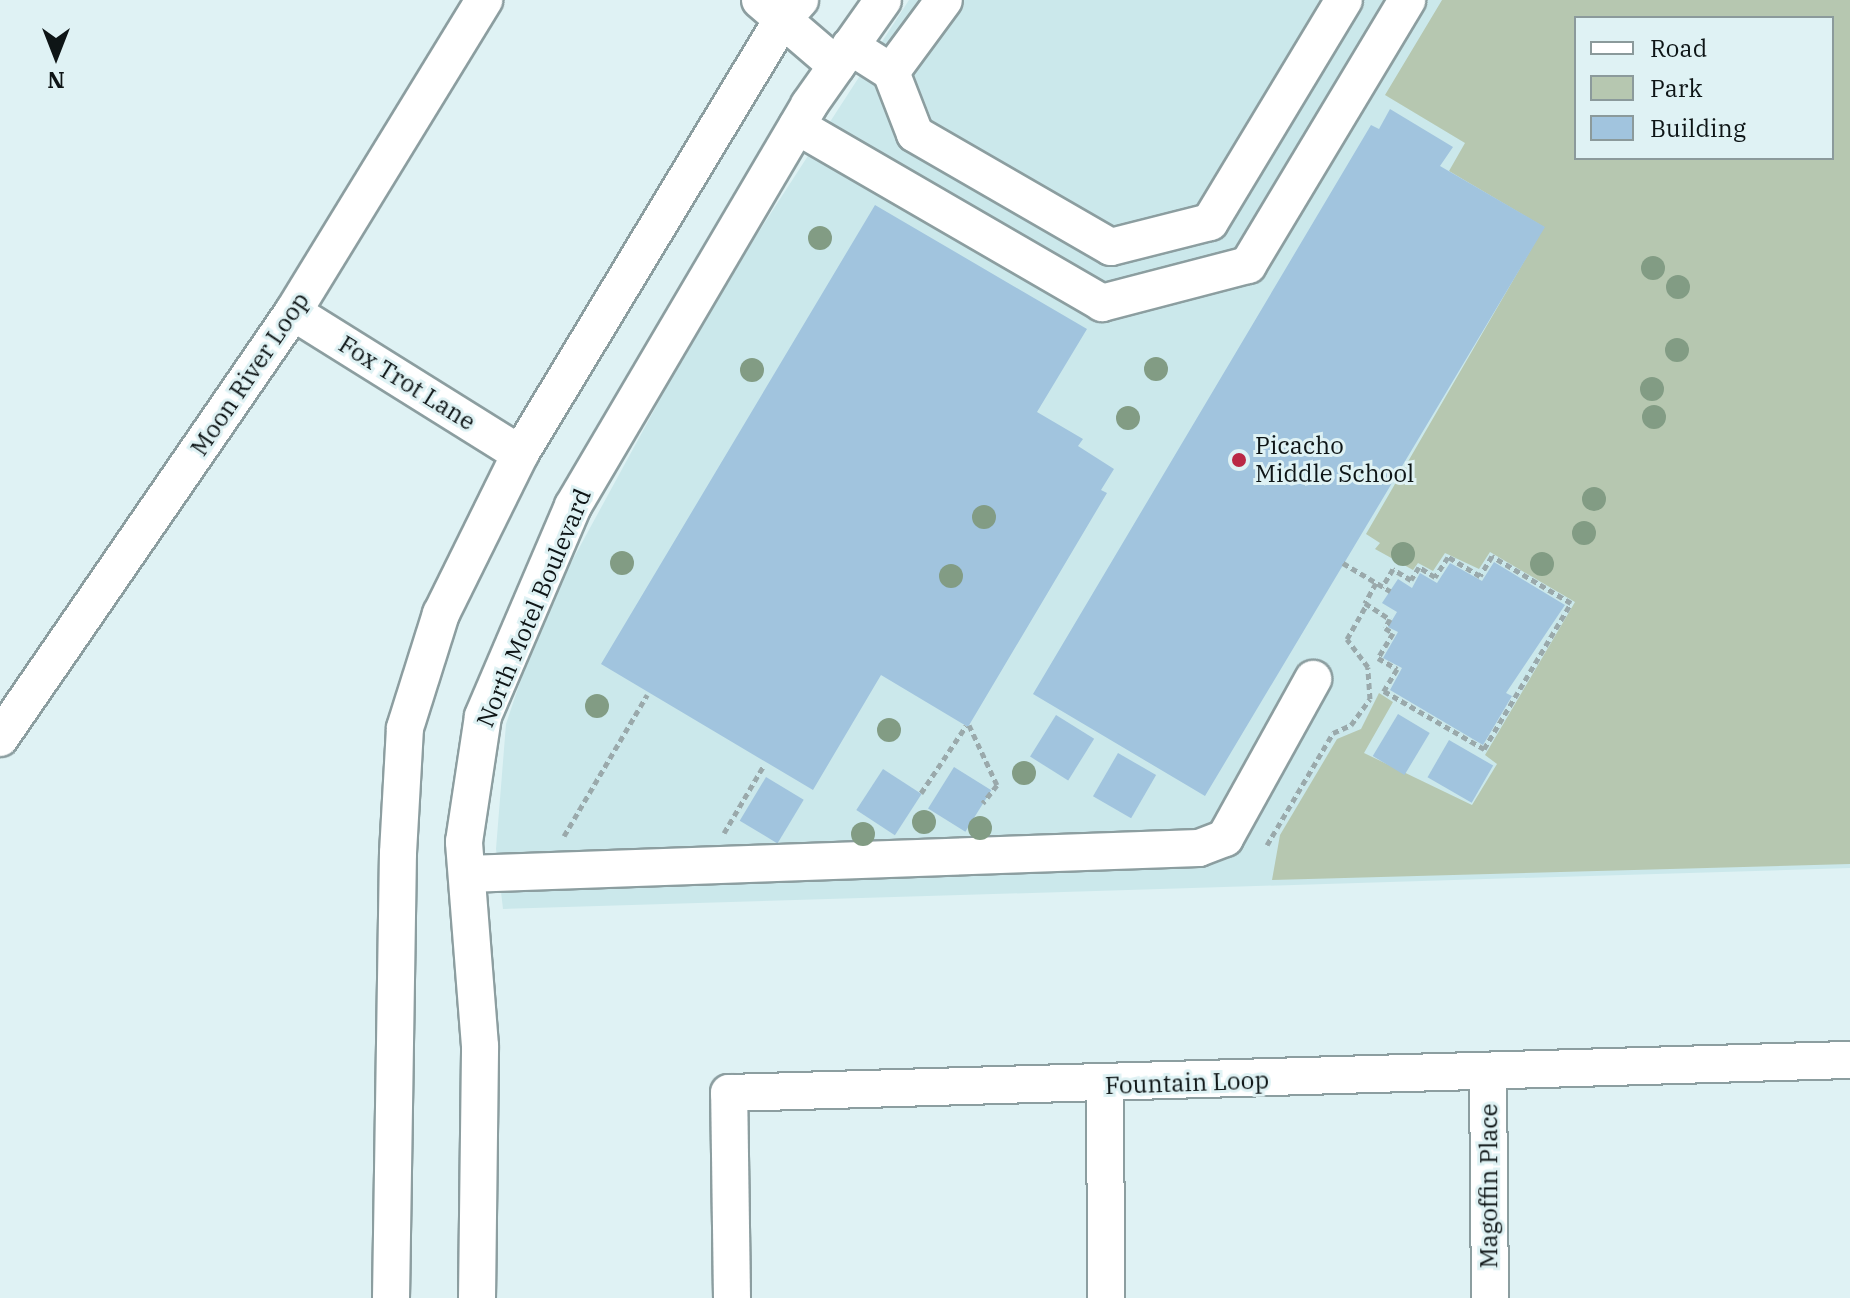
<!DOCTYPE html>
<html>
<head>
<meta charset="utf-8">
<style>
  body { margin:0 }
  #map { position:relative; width:1850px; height:1298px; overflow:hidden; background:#dff2f4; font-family:"IBM Plex Serif",serif }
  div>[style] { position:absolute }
  .built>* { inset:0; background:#cbe8eb }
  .green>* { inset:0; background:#b6c7b0 }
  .building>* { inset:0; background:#a1c4de; transform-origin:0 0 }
  .path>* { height:5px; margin-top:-2.5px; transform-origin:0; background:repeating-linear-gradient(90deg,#9aa9ab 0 6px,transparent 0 10px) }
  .roads { filter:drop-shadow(2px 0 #8c9ea0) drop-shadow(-2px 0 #8c9ea0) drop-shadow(0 2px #8c9ea0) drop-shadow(0 -2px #8c9ea0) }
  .minor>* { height:36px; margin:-18px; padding:0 18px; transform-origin:18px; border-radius:18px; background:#fff }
  .trees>* { width:24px; height:24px; margin:-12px; border-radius:50%; background:#829c84 }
  .dots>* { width:22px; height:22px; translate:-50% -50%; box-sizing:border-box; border:4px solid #dff2f4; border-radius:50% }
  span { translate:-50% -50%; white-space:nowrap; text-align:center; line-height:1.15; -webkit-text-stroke:6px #dff2f4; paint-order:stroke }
  .street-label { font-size:24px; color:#0e1516 }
  .poi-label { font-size:24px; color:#0e1516 }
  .left { translate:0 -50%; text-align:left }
  .legend { position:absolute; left:1574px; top:16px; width:260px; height:144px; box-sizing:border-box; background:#dff2f4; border:2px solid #8b9a9b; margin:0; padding:10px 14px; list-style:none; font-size:24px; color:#0e1516 }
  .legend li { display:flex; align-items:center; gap:16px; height:40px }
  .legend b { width:40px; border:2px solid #8b9a9b }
  .north { position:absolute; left:16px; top:16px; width:80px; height:80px; -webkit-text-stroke:6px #dff2f4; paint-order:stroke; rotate:180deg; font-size:22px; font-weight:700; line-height:32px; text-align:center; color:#0e1516 }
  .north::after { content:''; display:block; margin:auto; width:28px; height:36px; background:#0e1516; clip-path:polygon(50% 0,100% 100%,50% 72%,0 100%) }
</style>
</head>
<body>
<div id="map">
  <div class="built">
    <div style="clip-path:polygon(evenodd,909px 0,1850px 0,1850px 868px,503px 909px,496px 849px,506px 724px,542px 616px,712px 304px,909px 0,1576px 18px,1832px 18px,1832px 158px,1576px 158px,1576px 18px)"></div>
  </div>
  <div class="green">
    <div style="clip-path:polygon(evenodd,1442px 0,1850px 0,1850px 864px,1272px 880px,1280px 835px,1337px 739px,1361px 729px,1379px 693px,1393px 702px,1364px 753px,1472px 805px,1497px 764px,1485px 755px,1575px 602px,1490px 552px,1479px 569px,1445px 553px,1433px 571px,1418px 563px,1413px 570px,1375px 549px,1380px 543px,1366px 534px,1544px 227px,1449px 171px,1465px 143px,1385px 95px,1442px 0,1576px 18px,1832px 18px,1832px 158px,1576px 158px,1576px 18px)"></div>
  </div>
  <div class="building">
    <div style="clip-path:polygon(1390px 109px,1453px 147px,1440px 166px,1545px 227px,1205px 796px,1033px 694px,1371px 125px,1379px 129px)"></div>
    <div style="clip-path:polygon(875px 205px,1087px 329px,1037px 412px,1083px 439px,1078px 446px,1114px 469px,1101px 490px,1107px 493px,968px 727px,881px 675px,813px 790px,601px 664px)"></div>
    <div style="clip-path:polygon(1494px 562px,1565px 605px,1506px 693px,1512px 696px,1483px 745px,1390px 690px,1402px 668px,1383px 658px,1398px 632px,1388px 627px,1397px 612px,1382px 603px,1398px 579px,1412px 588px,1420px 573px,1437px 583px,1450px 563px,1482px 581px)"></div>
    <div style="left:1398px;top:714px;width:37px;height:49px;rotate:31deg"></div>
    <div style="left:1056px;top:715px;width:45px;height:49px;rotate:32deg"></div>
    <div style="left:1449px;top:740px;width:51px;height:43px;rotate:30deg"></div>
    <div style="left:1118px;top:753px;width:44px;height:50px;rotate:30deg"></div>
    <div style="left:954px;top:767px;width:44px;height:49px;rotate:32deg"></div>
    <div style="left:883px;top:769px;width:46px;height:49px;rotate:33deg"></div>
    <div style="left:766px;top:777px;width:44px;height:51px;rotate:31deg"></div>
  </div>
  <div class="path">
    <div style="left:1343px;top:563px;width:55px;rotate:30.8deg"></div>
    <div style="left:1376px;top:583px;width:23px;rotate:119deg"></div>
    <div style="left:1365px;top:603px;width:30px;rotate:33deg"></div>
    <div style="left:1390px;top:619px;width:10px;rotate:119deg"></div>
    <div style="left:1385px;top:628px;width:9px;rotate:32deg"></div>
    <div style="left:1393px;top:633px;width:29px;rotate:121deg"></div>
    <div style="left:1378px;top:658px;width:22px;rotate:30deg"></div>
    <div style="left:1397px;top:669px;width:26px;rotate:121deg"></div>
    <div style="left:1384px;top:691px;width:116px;rotate:30.1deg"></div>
    <div style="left:1484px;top:749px;width:170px;rotate:-59.2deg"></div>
    <div style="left:1571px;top:603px;width:92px;rotate:-149.3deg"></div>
    <div style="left:1492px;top:556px;width:23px;rotate:121deg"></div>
    <div style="left:1480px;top:576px;width:37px;rotate:-149deg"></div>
    <div style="left:1448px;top:557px;width:24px;rotate:123deg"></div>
    <div style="left:1435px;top:577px;width:19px;rotate:-148deg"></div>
    <div style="left:1419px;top:567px;width:15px;rotate:122deg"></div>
    <div style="left:1411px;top:580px;width:21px;rotate:-149deg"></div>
    <div style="left:1393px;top:569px;width:21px;rotate:121deg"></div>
    <div style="left:969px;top:725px;width:66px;rotate:65deg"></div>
    <div style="left:997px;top:785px;width:23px;rotate:128deg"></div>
    <div style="left:921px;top:793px;width:81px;rotate:-56.1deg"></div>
    <div style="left:724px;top:833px;width:79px;rotate:-59.5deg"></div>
    <div style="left:564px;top:836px;width:164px;rotate:-59.5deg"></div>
    <div style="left:1267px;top:845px;width:130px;rotate:-59.5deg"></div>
    <div style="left:1333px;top:733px;width:20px;rotate:-24deg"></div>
    <div style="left:1351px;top:725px;width:32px;rotate:-54deg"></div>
    <div style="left:1370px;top:699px;width:32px;rotate:-94deg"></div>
    <div style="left:1368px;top:667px;width:35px;rotate:-127deg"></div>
    <div style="left:1347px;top:639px;width:40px;rotate:-60.3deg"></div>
  </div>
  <div class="roads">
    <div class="minor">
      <div style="left:760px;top:0;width:101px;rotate:40.6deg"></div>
      <div style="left:850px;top:46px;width:49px;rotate:32.4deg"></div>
      <div style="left:891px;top:72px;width:66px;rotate:68.8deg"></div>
      <div style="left:915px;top:134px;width:226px;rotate:30deg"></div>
      <div style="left:1111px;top:247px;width:102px;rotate:-14.2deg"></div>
      <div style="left:1210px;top:222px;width:259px;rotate:-58.9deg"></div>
      <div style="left:891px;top:72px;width:89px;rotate:-53.6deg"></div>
      <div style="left:797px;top:126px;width:353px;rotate:30.1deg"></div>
      <div style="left:1102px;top:303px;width:151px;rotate:-14.6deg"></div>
      <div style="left:1248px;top:265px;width:309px;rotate:-59deg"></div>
      <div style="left:293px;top:312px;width:268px;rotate:32deg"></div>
      <div style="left:0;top:738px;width:517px;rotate:-55.48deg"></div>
      <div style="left:293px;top:312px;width:366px;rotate:-58.5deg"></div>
      <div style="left:467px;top:874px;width:732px;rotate:-2.03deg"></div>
      <div style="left:1199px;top:848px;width:28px;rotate:-21deg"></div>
      <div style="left:1225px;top:838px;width:182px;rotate:-61deg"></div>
      <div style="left:1488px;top:1073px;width:225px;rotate:89.5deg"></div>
      <div style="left:1105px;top:1085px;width:213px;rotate:89.7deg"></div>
      <div style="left:391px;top:1298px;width:445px;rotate:-89.1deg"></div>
      <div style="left:398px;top:853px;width:125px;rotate:-86.8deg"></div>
      <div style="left:405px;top:728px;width:120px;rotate:-72.5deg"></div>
      <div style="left:441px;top:614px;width:178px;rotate:-63.7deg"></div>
      <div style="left:520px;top:454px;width:507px;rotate:-58.88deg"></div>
      <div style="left:782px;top:20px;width:27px;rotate:-48deg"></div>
      <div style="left:477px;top:1298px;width:252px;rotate:-89.3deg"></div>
      <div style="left:480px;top:1046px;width:205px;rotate:-94.5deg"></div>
      <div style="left:464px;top:842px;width:127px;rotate:-81.4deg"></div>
      <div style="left:483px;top:716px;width:228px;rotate:-66.8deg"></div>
      <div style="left:573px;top:506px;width:465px;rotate:-59.5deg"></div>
      <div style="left:809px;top:105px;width:128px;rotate:-54.8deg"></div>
      <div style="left:732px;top:1298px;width:205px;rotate:-90.8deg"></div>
      <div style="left:729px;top:1093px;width:1121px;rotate:-1.69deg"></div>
    </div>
  </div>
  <div class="trees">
    <div style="left:820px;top:238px"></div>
    <div style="left:1653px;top:268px"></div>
    <div style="left:1678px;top:287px"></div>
    <div style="left:1677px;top:350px"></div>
    <div style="left:1156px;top:369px"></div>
    <div style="left:752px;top:370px"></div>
    <div style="left:1652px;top:389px"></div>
    <div style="left:1654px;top:417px"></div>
    <div style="left:1128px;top:418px"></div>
    <div style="left:1594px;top:499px"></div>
    <div style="left:984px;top:517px"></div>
    <div style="left:1584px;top:533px"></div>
    <div style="left:1403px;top:554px"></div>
    <div style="left:622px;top:563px"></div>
    <div style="left:1542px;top:564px"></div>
    <div style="left:951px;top:576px"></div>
    <div style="left:597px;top:706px"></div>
    <div style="left:889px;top:730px"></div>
    <div style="left:1024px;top:773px"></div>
    <div style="left:924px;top:822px"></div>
    <div style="left:980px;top:828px"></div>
    <div style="left:863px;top:834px"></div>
  </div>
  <div class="dots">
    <div style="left:1239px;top:460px;background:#ba2844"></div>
  </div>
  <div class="street-label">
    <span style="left:250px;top:374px;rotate:-56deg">Moon River Loop</span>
    <span style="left:407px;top:383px;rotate:32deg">Fox Trot Lane</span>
    <span style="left:534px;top:608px;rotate:-67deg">North Motel Boulevard</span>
    <span style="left:1187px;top:1083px;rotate:-2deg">Fountain Loop</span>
    <span style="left:1489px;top:1186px;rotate:-90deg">Magoffin Place</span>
  </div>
  <div class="poi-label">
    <span class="left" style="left:1255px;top:460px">Picacho<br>Middle School</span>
  </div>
  <ul class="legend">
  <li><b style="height:10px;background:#fff"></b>Road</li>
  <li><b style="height:22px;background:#b6c7b0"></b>Park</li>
  <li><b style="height:22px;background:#a1c4de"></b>Building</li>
  </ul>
  <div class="north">N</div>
</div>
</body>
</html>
